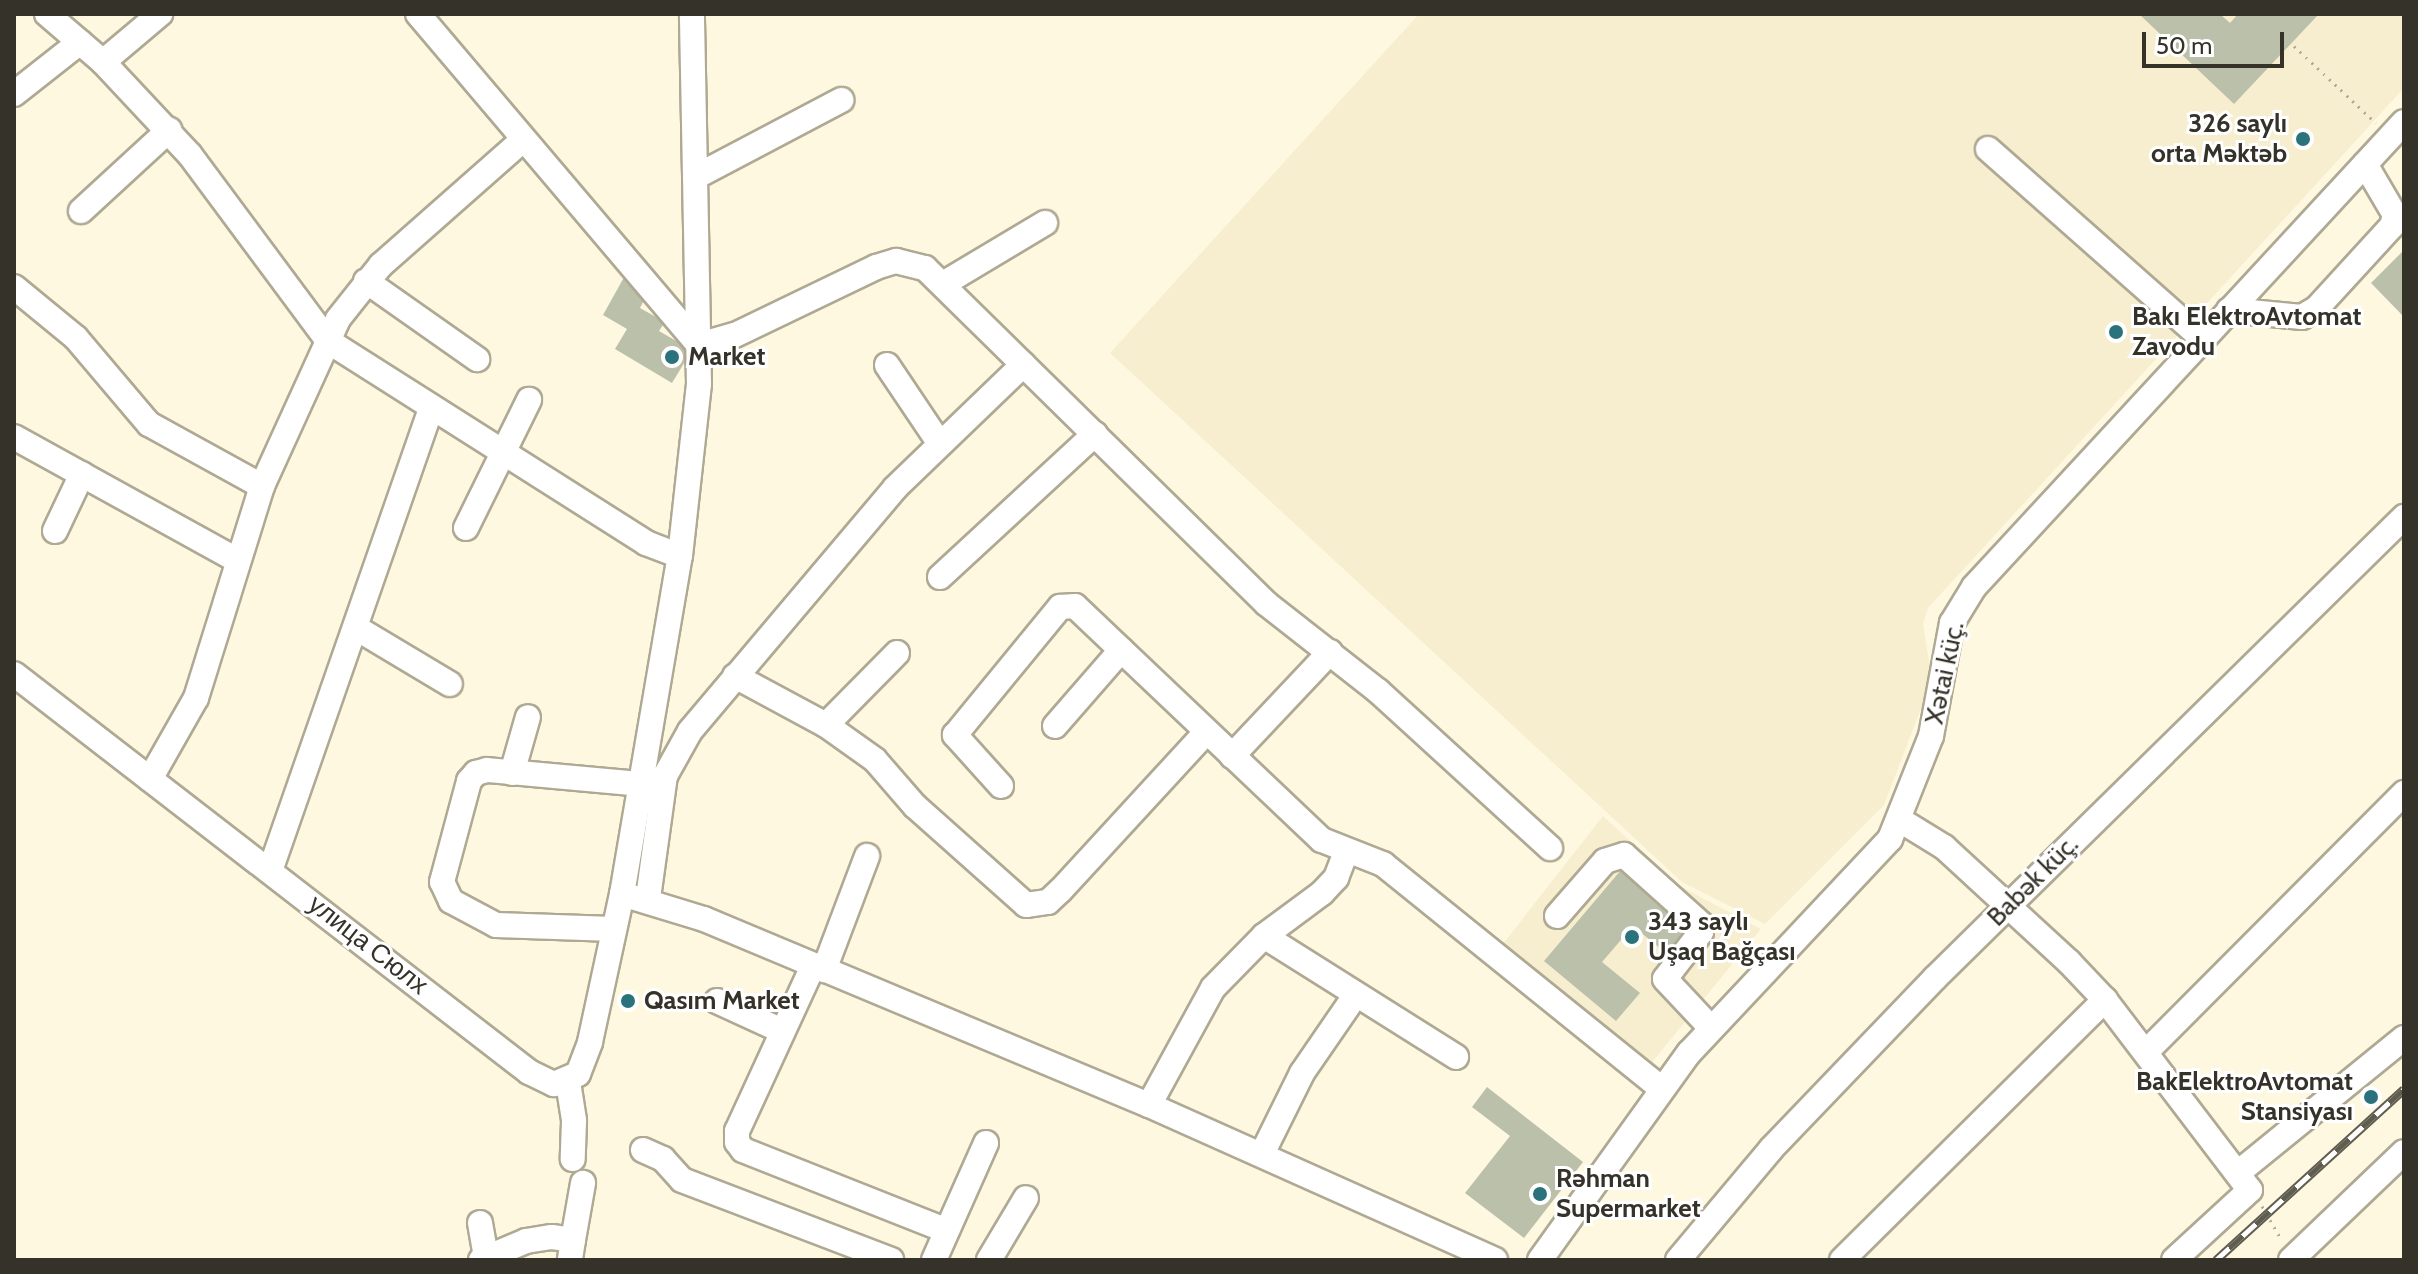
<!DOCTYPE html>
<html>
<head>
<meta charset="utf-8">
<style>
  body { margin:0 }
  #map { position:relative; width:2418px; height:1274px; overflow:hidden; background:#fff8e1; font-family:Cabin,sans-serif }
  div>[style] { position:absolute }
  .built>* { inset:0; background:#f7eecf }
  .building>* { inset:0; background:#bbc0aa }
  .path>* { height:3px; margin-top:-1.5px; transform-origin:0; background:repeating-linear-gradient(90deg,#b0aa99 0 2px,transparent 0 8px) }
  .roads { filter:drop-shadow(2px 0 #afa994) drop-shadow(-2px 0 #afa994) drop-shadow(0 2px #afa994) drop-shadow(0 -2px #afa994) }
  .minor>* { height:24px; margin:-12px; padding:0 12px; transform-origin:12px; border-radius:12px; background:#fff }
  .rail>* { height:9px; margin-top:-4.5px; transform-origin:0; background:repeating-linear-gradient(90deg,#fff 0 18px,#5f5c50 0 36px); box-sizing:border-box; border-block:2px solid #5f5c50 }
  .dots>* { width:22px; height:22px; translate:-50% -50%; box-sizing:border-box; border:4px solid #fff; border-radius:50% }
  span { translate:-50% -50%; white-space:nowrap; text-align:center; line-height:1.15; -webkit-text-stroke:6px #fff; paint-order:stroke }
  .poi-label { font-size:26px; color:#343229; font-weight:700 }
  .right { translate:-100% -50%; text-align:right }
  .left { translate:0 -50%; text-align:left }
  .street-label { font-size:26px; color:#343229 }
  .frame { position:absolute; inset:0; border:16px solid #343229; pointer-events:none }
  .scale { position:absolute; left:2142px; top:32px; width:142px; height:36px; box-sizing:border-box; border:4px solid #343229; border-top:0; padding-left:10px; font-size:24px; line-height:28px; white-space:nowrap; color:#343229; -webkit-text-stroke:6px #fff; paint-order:stroke }
</style>
</head>
<body>
<div id="map">
  <div class="built">
    <div style="clip-path:polygon(1419px 14px,2404px 14px,2404px 88px,1928px 608px,1923px 624px,1932px 680px,1884px 805px,1765px 924px,1682px 882px,1110px 353px)"></div>
    <div style="clip-path:polygon(1603px 816px,1678px 885px,1761px 929px,1649px 1066px,1503px 944px)"></div>
  </div>
  <div class="building">
    <div style="clip-path:polygon(2139px 14px,2220px 14px,2230px 23px,2238px 14px,2319px 14px,2234px 104px)"></div>
    <div style="clip-path:polygon(2404px 250px,2404px 317px,2371px 283px)"></div>
    <div style="clip-path:polygon(627px 272px,646px 296px,640px 308px,665px 322px,659px 331px,692px 350px,672px 383px,615px 349px,627px 329px,603px 315px)"></div>
    <div style="clip-path:polygon(1621px 870px,1689px 928px,1667px 954px,1633px 926px,1602px 962px,1640px 993px,1616px 1021px,1544px 961px)"></div>
    <div style="clip-path:polygon(1487px 1087px,1583px 1162px,1524px 1238px,1465px 1193px,1510px 1136px,1472px 1107px)"></div>
  </div>
  <div class="path">
    <div style="left:2294px;top:46px;width:112px;rotate:43.2deg"></div>
    <div style="left:2262px;top:1206px;width:39px;rotate:60deg"></div>
  </div>
  <div class="roads">
    <div class="minor">
      <div style="left:47px;top:14px;width:74px;rotate:40.6deg"></div>
      <div style="left:103px;top:62px;width:127px;rotate:46.9deg"></div>
      <div style="left:190px;top:155px;width:232px;rotate:53.4deg"></div>
      <div style="left:328px;top:341px;width:377px;rotate:32.4deg"></div>
      <div style="left:646px;top:543px;width:36px;rotate:21deg"></div>
      <div style="left:418px;top:14px;width:434px;rotate:49.7deg"></div>
      <div style="left:103px;top:62px;width:75px;rotate:-40.1deg"></div>
      <div style="left:14px;top:94px;width:84px;rotate:-38.2deg"></div>
      <div style="left:1988px;top:149px;width:287px;rotate:41.5deg"></div>
      <div style="left:699px;top:175px;width:161px;rotate:-27.8deg"></div>
      <div style="left:81px;top:211px;width:120px;rotate:-42.6deg"></div>
      <div style="left:366px;top:281px;width:136px;rotate:35.1deg"></div>
      <div style="left:943px;top:284px;width:119px;rotate:-30.9deg"></div>
      <div style="left:14px;top:287px;width:80px;rotate:39.4deg"></div>
      <div style="left:76px;top:338px;width:113px;rotate:49.7deg"></div>
      <div style="left:149px;top:424px;width:129px;rotate:28.8deg"></div>
      <div style="left:2229px;top:310px;width:73px;rotate:5.5deg"></div>
      <div style="left:2302px;top:317px;width:16px;rotate:-30deg"></div>
      <div style="left:2316px;top:309px;width:113px;rotate:-47.5deg"></div>
      <div style="left:2392px;top:226px;width:11px;rotate:-75deg"></div>
      <div style="left:2395px;top:215px;width:59px;rotate:-120.5deg"></div>
      <div style="left:699px;top:345px;width:37px;rotate:-16deg"></div>
      <div style="left:735px;top:335px;width:157px;rotate:-25.7deg"></div>
      <div style="left:876px;top:267px;width:21px;rotate:-17deg"></div>
      <div style="left:896px;top:261px;width:30px;rotate:14deg"></div>
      <div style="left:925px;top:268px;width:479px;rotate:44.5deg"></div>
      <div style="left:1267px;top:604px;width:141px;rotate:38.1deg"></div>
      <div style="left:1378px;top:691px;width:233px;rotate:42.4deg"></div>
      <div style="left:887px;top:365px;width:95px;rotate:56.1deg"></div>
      <div style="left:14px;top:437px;width:255px;rotate:28.9deg"></div>
      <div style="left:466px;top:528px;width:143px;rotate:-63.8deg"></div>
      <div style="left:55px;top:531px;width:63px;rotate:-64.7deg"></div>
      <div style="left:940px;top:577px;width:211px;rotate:-42.7deg"></div>
      <div style="left:358px;top:629px;width:107px;rotate:30.9deg"></div>
      <div style="left:14px;top:674px;width:651px;rotate:37.7deg"></div>
      <div style="left:529px;top:1072px;width:28px;rotate:26deg"></div>
      <div style="left:554px;top:1084px;width:26px;rotate:-23deg"></div>
      <div style="left:578px;top:1074px;width:34px;rotate:-69deg"></div>
      <div style="left:590px;top:1042px;width:151px;rotate:-77.8deg"></div>
      <div style="left:622px;top:894px;width:343px;rotate:-80.3deg"></div>
      <div style="left:680px;top:556px;width:173px;rotate:-83.7deg"></div>
      <div style="left:699px;top:384px;width:370px;rotate:-91.1deg"></div>
      <div style="left:735px;top:676px;width:103px;rotate:28.3deg"></div>
      <div style="left:826px;top:725px;width:60px;rotate:35.5deg"></div>
      <div style="left:875px;top:760px;width:61px;rotate:49deg"></div>
      <div style="left:915px;top:806px;width:149px;rotate:41.7deg"></div>
      <div style="left:1026px;top:905px;width:22px;rotate:-8deg"></div>
      <div style="left:1048px;top:902px;width:16px;rotate:-43deg"></div>
      <div style="left:1060px;top:891px;width:216px;rotate:-47.4deg"></div>
      <div style="left:826px;top:725px;width:101px;rotate:-45.4deg"></div>
      <div style="left:1055px;top:726px;width:101px;rotate:-49deg"></div>
      <div style="left:1232px;top:756px;width:143px;rotate:-46.7deg"></div>
      <div style="left:512px;top:773px;width:58px;rotate:-74.1deg"></div>
      <div style="left:150px;top:779px;width:93px;rotate:-60.4deg"></div>
      <div style="left:196px;top:698px;width:222px;rotate:-72.7deg"></div>
      <div style="left:262px;top:486px;width:183px;rotate:-65.5deg"></div>
      <div style="left:338px;top:319px;width:69px;rotate:-51.5deg"></div>
      <div style="left:381px;top:265px;width:189px;rotate:-41.4deg"></div>
      <div style="left:1001px;top:786px;width:69px;rotate:-132deg"></div>
      <div style="left:955px;top:735px;width:166px;rotate:-50.6deg"></div>
      <div style="left:1060px;top:607px;width:15px;rotate:-4deg"></div>
      <div style="left:1075px;top:606px;width:340px;rotate:43.5deg"></div>
      <div style="left:1322px;top:840px;width:66px;rotate:21.5deg"></div>
      <div style="left:1383px;top:864px;width:357px;rotate:38.9deg"></div>
      <div style="left:1900px;top:820px;width:52px;rotate:31.5deg"></div>
      <div style="left:1944px;top:847px;width:170px;rotate:42.6deg"></div>
      <div style="left:2069px;top:962px;width:52px;rotate:46.5deg"></div>
      <div style="left:2105px;top:1000px;width:239px;rotate:52.7deg"></div>
      <div style="left:2250px;top:1190px;width:103px;rotate:137.4deg"></div>
      <div style="left:271px;top:868px;width:487px;rotate:-70.8deg"></div>
      <div style="left:622px;top:894px;width:86px;rotate:17deg"></div>
      <div style="left:704px;top:919px;width:482px;rotate:22.7deg"></div>
      <div style="left:1149px;top:1105px;width:379px;rotate:24.1deg"></div>
      <div style="left:648px;top:898px;width:123px;rotate:-82.1deg"></div>
      <div style="left:665px;top:776px;width:51px;rotate:-60.9deg"></div>
      <div style="left:690px;top:731px;width:318px;rotate:-49.8deg"></div>
      <div style="left:895px;top:488px;width:178px;rotate:-43.9deg"></div>
      <div style="left:1557px;top:916px;width:73px;rotate:-48.9deg"></div>
      <div style="left:1605px;top:861px;width:20px;rotate:-18deg"></div>
      <div style="left:1624px;top:855px;width:103px;rotate:41.9deg"></div>
      <div style="left:1701px;top:924px;width:8px;rotate:90deg"></div>
      <div style="left:1701px;top:932px;width:59px;rotate:127.5deg"></div>
      <div style="left:1665px;top:979px;width:67px;rotate:46.8deg"></div>
      <div style="left:614px;top:929px;width:118px;rotate:-178.1deg"></div>
      <div style="left:496px;top:925px;width:51px;rotate:-151.9deg"></div>
      <div style="left:451px;top:901px;width:21px;rotate:-115deg"></div>
      <div style="left:442px;top:882px;width:105px;rotate:-75deg"></div>
      <div style="left:469px;top:781px;width:11px;rotate:-49deg"></div>
      <div style="left:476px;top:773px;width:11px;rotate:-15deg"></div>
      <div style="left:487px;top:770px;width:155px;rotate:5.2deg"></div>
      <div style="left:1264px;top:936px;width:227px;rotate:32.2deg"></div>
      <div style="left:813px;top:966px;width:182px;rotate:114.7deg"></div>
      <div style="left:737px;top:1131px;width:11px;rotate:90deg"></div>
      <div style="left:737px;top:1142px;width:10px;rotate:53deg"></div>
      <div style="left:743px;top:1150px;width:217px;rotate:21.6deg"></div>
      <div style="left:824px;top:970px;width:122px;rotate:-69.3deg"></div>
      <div style="left:717px;top:1001px;width:72px;rotate:24.8deg"></div>
      <div style="left:2146px;top:1052px;width:366px;rotate:-45.1deg"></div>
      <div style="left:568px;top:1082px;width:39px;rotate:81deg"></div>
      <div style="left:574px;top:1121px;width:38px;rotate:92deg"></div>
      <div style="left:1149px;top:1105px;width:133px;rotate:-61.3deg"></div>
      <div style="left:1213px;top:988px;width:73px;rotate:-45.6deg"></div>
      <div style="left:1264px;top:936px;width:72px;rotate:-36.6deg"></div>
      <div style="left:1322px;top:893px;width:21px;rotate:-47deg"></div>
      <div style="left:1336px;top:878px;width:28px;rotate:-69deg"></div>
      <div style="left:643px;top:1150px;width:22px;rotate:24deg"></div>
      <div style="left:663px;top:1159px;width:28px;rotate:48deg"></div>
      <div style="left:682px;top:1180px;width:224px;rotate:20.9deg"></div>
      <div style="left:1262px;top:1154px;width:90px;rotate:-63.7deg"></div>
      <div style="left:1302px;top:1073px;width:93px;rotate:-55.5deg"></div>
      <div style="left:2239px;top:1172px;width:213px;rotate:-39.1deg"></div>
      <div style="left:480px;top:1223px;width:36px;rotate:80deg"></div>
      <div style="left:573px;top:1240px;width:58px;rotate:-80deg"></div>
      <div style="left:481px;top:1260px;width:49px;rotate:-22.9deg"></div>
      <div style="left:526px;top:1241px;width:26px;rotate:-9deg"></div>
      <div style="left:552px;top:1237px;width:21px;rotate:8deg"></div>
      <div style="left:573px;top:1240px;width:20px;rotate:99deg"></div>
      <div style="left:934px;top:1260px;width:128px;rotate:-66deg"></div>
      <div style="left:989px;top:1260px;width:72px;rotate:-59.2deg"></div>
      <div style="left:1540px;top:1260px;width:255px;rotate:-54.3deg"></div>
      <div style="left:1689px;top:1053px;width:294px;rotate:-46.8deg"></div>
      <div style="left:1890px;top:839px;width:111px;rotate:-68.3deg"></div>
      <div style="left:1931px;top:736px;width:115px;rotate:-79.5deg"></div>
      <div style="left:1952px;top:623px;width:42px;rotate:-58.6deg"></div>
      <div style="left:1974px;top:587px;width:633px;rotate:-47.24deg"></div>
      <div style="left:1678px;top:1260px;width:145px;rotate:-50deg"></div>
      <div style="left:1771px;top:1149px;width:237px;rotate:-46.2deg"></div>
      <div style="left:1935px;top:978px;width:658px;rotate:-44.51deg"></div>
      <div style="left:1842px;top:1260px;width:370px;rotate:-44.7deg"></div>
      <div style="left:2291px;top:1260px;width:156px;rotate:-43.7deg"></div>
    </div>
  </div>
  <div class="rail">
    <div style="left:2216px;top:1260px;width:254px;rotate:-42.3deg"></div>
  </div>
  <div class="dots">
    <div style="left:2303px;top:139px;background:#2a727c"></div>
    <div style="left:2116px;top:332px;background:#2a727c"></div>
    <div style="left:672px;top:357px;background:#2a727c"></div>
    <div style="left:1632px;top:937px;background:#2a727c"></div>
    <div style="left:628px;top:1001px;background:#2a727c"></div>
    <div style="left:2371px;top:1097px;background:#2a727c"></div>
    <div style="left:1540px;top:1194px;background:#2a727c"></div>
  </div>
  <div class="poi-label">
    <span class="right" style="left:2287px;top:139px">326 saylı<br>orta Məktəb</span>
    <span class="left" style="left:2132px;top:332px">Bakı ElektroAvtomat<br>Zavodu</span>
    <span class="left" style="left:688px;top:357px">Market</span>
    <span class="left" style="left:1648px;top:937px">343 saylı<br>Uşaq Bağçası</span>
    <span class="left" style="left:644px;top:1001px">Qasım Market</span>
    <span class="right" style="left:2353px;top:1097px">BakElektroAvtomat<br>Stansiyası</span>
    <span class="left" style="left:1556px;top:1194px">Rəhman<br>Supermarket</span>
  </div>
  <div class="street-label">
    <span style="left:1945px;top:673px;rotate:-78deg">Xətai küç.</span>
    <span style="left:2033px;top:881px;rotate:-45deg">Babək küç.</span>
    <span style="left:368px;top:945px;rotate:38deg">улица Сюлх</span>
  </div>
  <div class="frame"></div>
  <div class="scale">50 m</div>
</div>
</body>
</html>
